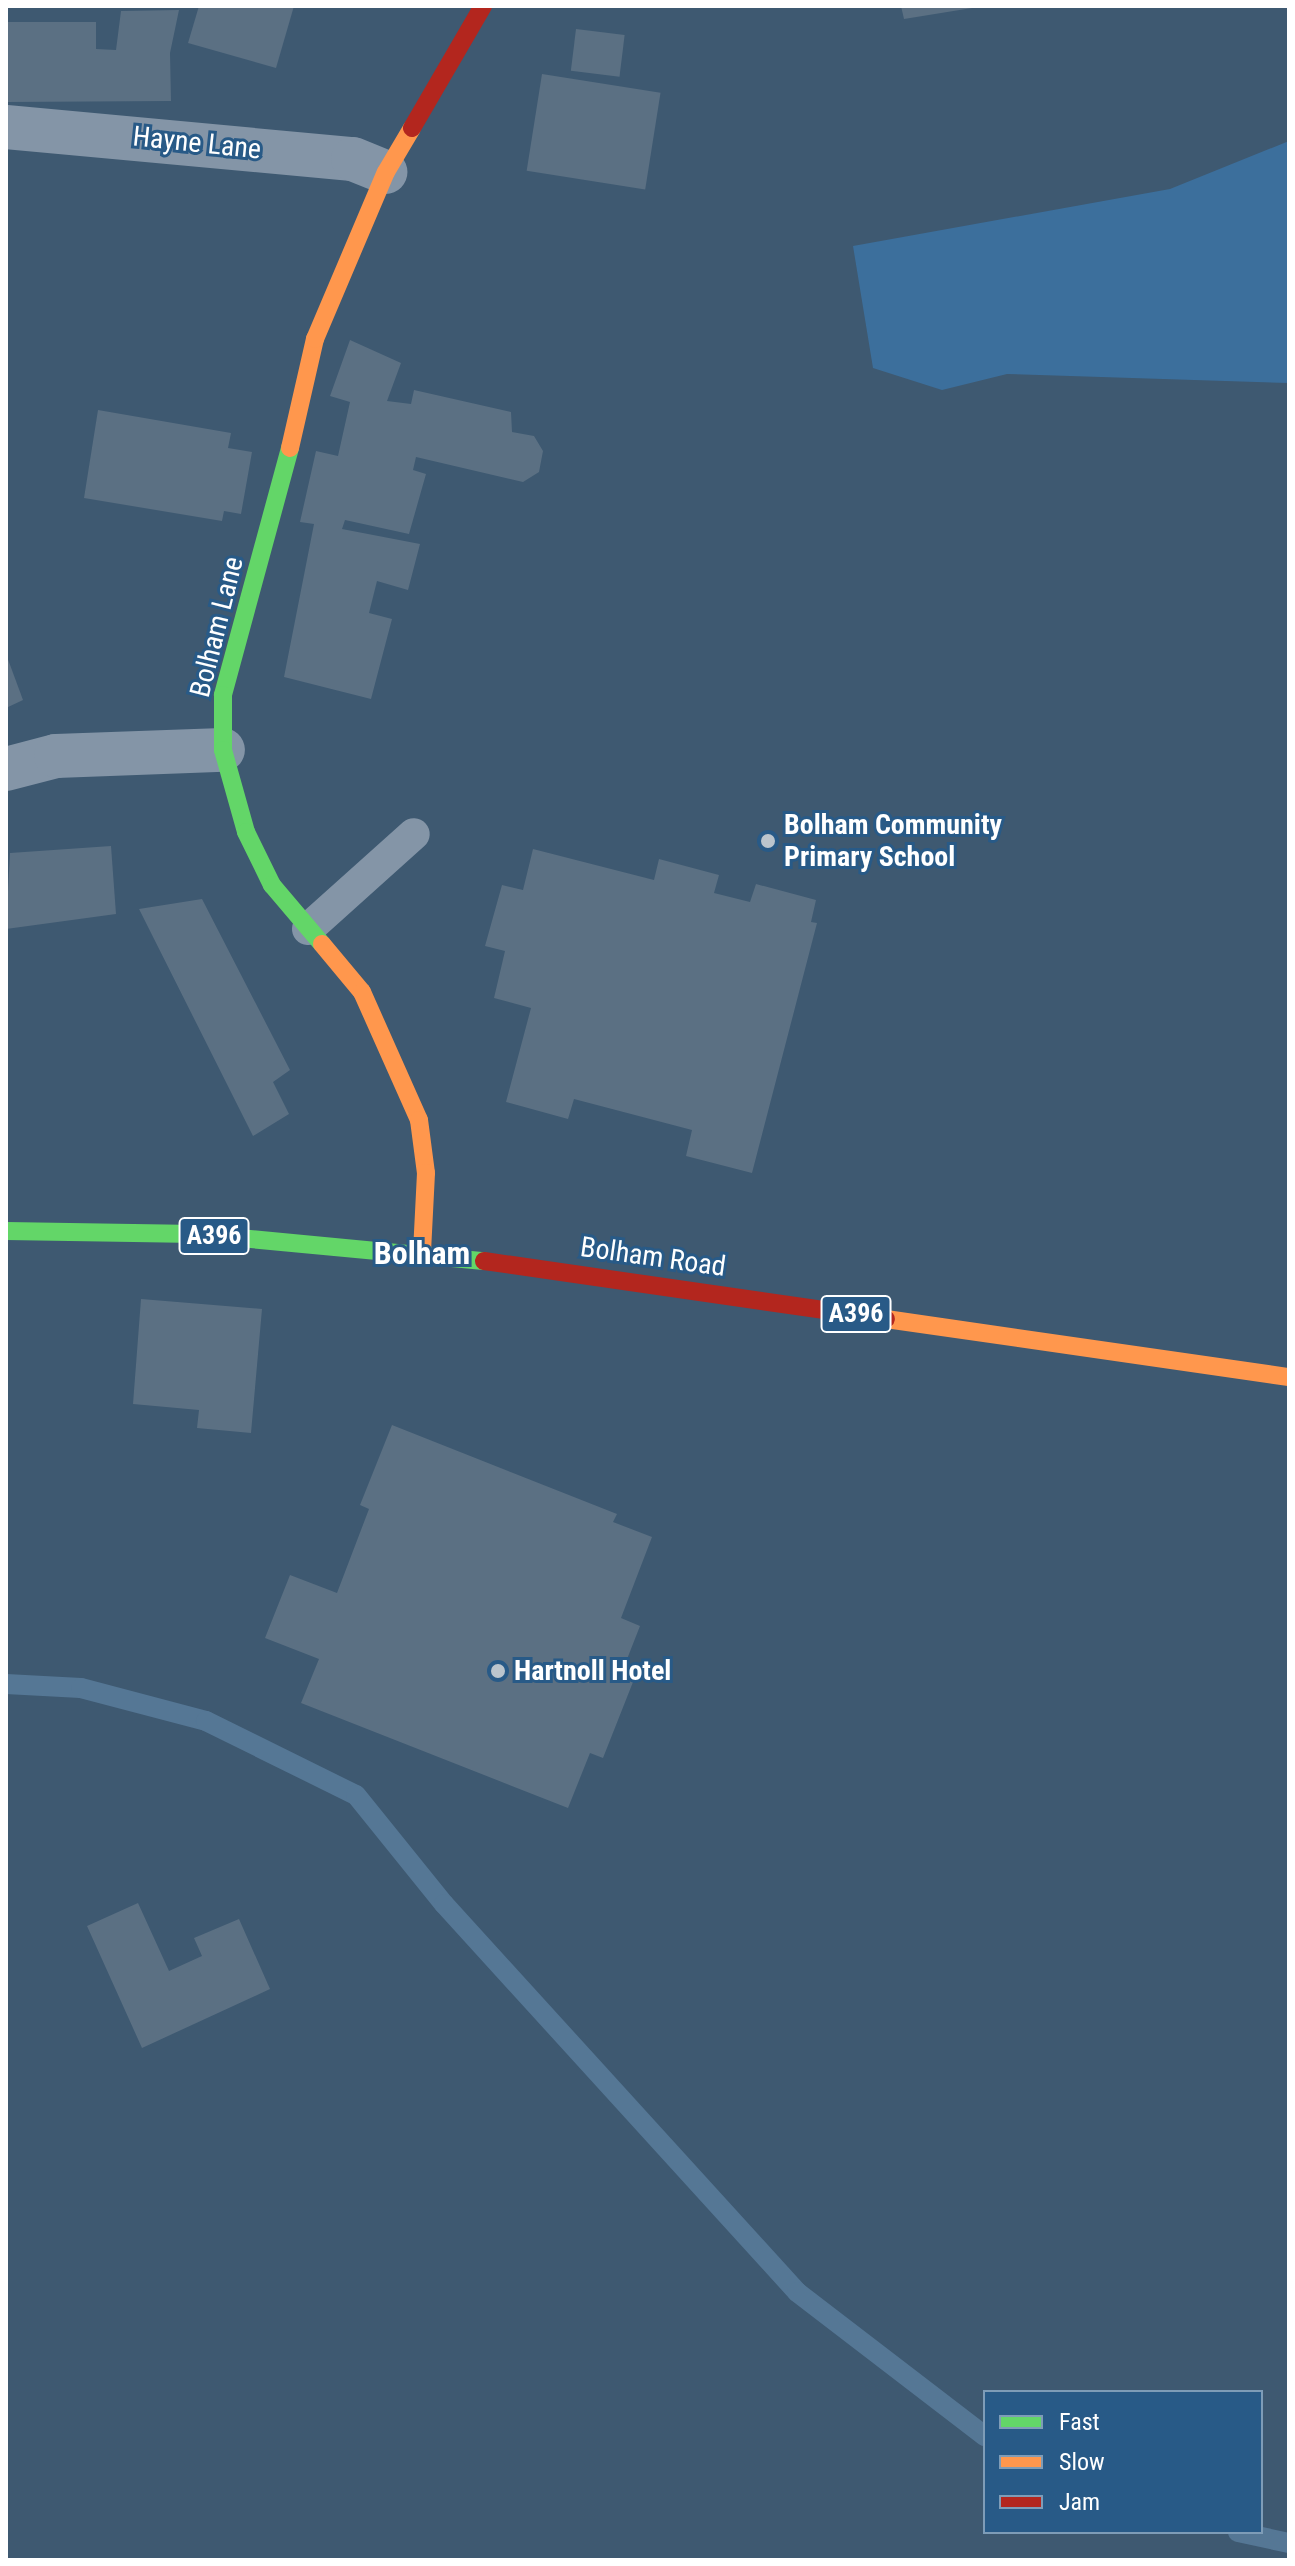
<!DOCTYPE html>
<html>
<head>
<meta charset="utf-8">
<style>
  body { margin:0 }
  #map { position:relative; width:1295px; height:2566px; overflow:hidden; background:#3e5971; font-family:"Roboto Condensed",sans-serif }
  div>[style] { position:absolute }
  .green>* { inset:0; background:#3c6f9c }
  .stream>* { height:20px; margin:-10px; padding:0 10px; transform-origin:10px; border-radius:10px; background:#557795 }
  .building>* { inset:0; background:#5b7083; transform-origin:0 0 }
  .lane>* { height:32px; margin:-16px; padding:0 16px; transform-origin:16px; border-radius:16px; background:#8495a7 }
  .street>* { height:44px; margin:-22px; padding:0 22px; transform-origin:22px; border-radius:22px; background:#8495a7 }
  .fast>* { height:18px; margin:-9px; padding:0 9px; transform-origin:9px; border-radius:9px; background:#63d668 }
  .slow>* { height:18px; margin:-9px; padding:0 9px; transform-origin:9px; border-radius:9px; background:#ff974d }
  .jam>* { height:18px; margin:-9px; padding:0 9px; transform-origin:9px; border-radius:9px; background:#b3261e }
  .dots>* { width:22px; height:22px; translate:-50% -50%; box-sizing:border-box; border:4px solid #285a87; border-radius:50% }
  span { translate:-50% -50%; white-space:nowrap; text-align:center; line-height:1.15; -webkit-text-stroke:6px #285a87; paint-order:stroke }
  .shield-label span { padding:2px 6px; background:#285a87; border:2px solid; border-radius:6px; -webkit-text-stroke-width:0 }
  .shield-label { font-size:26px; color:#fff; font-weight:700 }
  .street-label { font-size:28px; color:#fff }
  .poi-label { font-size:28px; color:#fff; font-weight:700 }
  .left { translate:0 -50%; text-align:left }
  .quarter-label { font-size:32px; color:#fff; font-weight:700 }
  .frame { position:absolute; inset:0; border:8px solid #fff; pointer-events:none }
  .legend { position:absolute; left:983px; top:2390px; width:280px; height:144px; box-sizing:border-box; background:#285a87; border:2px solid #7e9cb7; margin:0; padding:10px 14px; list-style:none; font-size:24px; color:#fff }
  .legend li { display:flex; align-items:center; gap:16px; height:40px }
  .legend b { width:40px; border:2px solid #7e9cb7 }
</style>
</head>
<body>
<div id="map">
  <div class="green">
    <div style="clip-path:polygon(1289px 141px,1289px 383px,1007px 374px,942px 390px,873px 368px,853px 246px,1170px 189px)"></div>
  </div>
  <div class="stream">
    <div style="left:6px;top:1684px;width:75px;rotate:3.1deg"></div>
    <div style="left:81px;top:1688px;width:129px;rotate:14.8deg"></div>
    <div style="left:206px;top:1721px;width:167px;rotate:26.3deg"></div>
    <div style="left:356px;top:1795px;width:140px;rotate:51.1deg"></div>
    <div style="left:444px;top:1904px;width:525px;rotate:47.7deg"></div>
    <div style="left:797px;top:2292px;width:237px;rotate:37.5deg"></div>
    <div style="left:1238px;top:2532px;width:52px;rotate:12.2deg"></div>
  </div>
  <div class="building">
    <div style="clip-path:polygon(199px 6px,294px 6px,276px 68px,188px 43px)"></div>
    <div style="clip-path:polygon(901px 6px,972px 6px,972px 8px,904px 19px)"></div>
    <div style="clip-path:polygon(179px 10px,170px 53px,171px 101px,6px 102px,6px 22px,96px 22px,96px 49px,116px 50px,121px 11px)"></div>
    <div style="left:576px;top:29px;width:49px;height:42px;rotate:7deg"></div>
    <div style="left:542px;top:74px;width:120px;height:98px;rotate:9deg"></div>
    <div style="clip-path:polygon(350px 340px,401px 363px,387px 401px,411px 404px,414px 390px,511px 412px,512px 432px,534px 436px,543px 451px,539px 472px,523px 482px,416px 457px,413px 470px,426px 474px,409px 534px,345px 520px,342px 529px,420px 544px,408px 590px,377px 581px,369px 613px,392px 619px,371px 699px,284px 677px,314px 524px,300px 522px,316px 451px,338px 456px,350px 402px,330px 396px)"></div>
    <div style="clip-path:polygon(98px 410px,231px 433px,228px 448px,252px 452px,241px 514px,224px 511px,222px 521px,84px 498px)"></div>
    <div style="clip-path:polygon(6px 654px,23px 700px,6px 708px)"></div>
    <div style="clip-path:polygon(111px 846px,116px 914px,6px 929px,10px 853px)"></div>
    <div style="clip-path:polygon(533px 849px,654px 880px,659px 859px,719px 875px,714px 893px,750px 902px,756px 884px,816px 900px,811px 922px,817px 923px,752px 1173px,686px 1156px,692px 1130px,574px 1099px,568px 1119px,506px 1102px,531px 1008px,494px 998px,505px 951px,485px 946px,502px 885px,523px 890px)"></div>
    <div style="clip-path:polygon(202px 899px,290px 1070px,273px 1082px,289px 1114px,253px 1136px,139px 909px)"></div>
    <div style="clip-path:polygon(141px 1299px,262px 1309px,251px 1433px,197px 1428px,199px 1410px,133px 1404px)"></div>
    <div style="clip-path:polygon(392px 1425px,617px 1514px,613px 1522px,652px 1537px,621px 1618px,640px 1626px,620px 1677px,633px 1682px,603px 1758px,590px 1753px,568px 1808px,301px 1703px,319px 1659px,265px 1638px,290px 1575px,337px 1593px,369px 1509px,360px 1505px)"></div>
    <div style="clip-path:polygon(138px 1903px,169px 1971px,202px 1956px,194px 1938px,239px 1919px,270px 1989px,142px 2048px,87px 1926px)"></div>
  </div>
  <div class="lane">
    <div style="left:308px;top:929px;width:142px;rotate:-41.9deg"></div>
  </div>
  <div class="street">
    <div style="left:6px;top:127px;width:348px;rotate:5.3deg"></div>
    <div style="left:353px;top:159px;width:35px;rotate:22deg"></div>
    <div style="left:6px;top:769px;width:52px;rotate:-14.6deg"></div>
    <div style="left:56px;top:756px;width:167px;rotate:-2.1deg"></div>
  </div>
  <div class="fast">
    <div style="left:290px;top:448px;width:256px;rotate:105.2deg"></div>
    <div style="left:223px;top:695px;width:55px;rotate:90deg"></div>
    <div style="left:223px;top:750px;width:85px;rotate:74.3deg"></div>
    <div style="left:246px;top:832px;width:59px;rotate:63.9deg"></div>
    <div style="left:272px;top:885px;width:77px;rotate:49.7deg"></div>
    <div style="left:6px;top:1231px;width:191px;rotate:0.9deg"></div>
    <div style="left:197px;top:1234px;width:288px;rotate:5.4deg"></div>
  </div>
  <div class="slow">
    <div style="left:290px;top:448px;width:112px;rotate:-77.1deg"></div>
    <div style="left:315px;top:339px;width:181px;rotate:-67deg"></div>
    <div style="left:386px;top:172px;width:51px;rotate:-59.4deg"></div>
    <div style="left:322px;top:944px;width:62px;rotate:50.2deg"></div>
    <div style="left:362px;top:992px;width:140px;rotate:66deg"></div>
    <div style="left:419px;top:1120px;width:53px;rotate:82.5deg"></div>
    <div style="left:426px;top:1173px;width:80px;rotate:92.9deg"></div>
    <div style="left:886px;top:1319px;width:407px;rotate:8.2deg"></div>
  </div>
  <div class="jam">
    <div style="left:412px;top:128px;width:141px;rotate:-59.8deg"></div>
    <div style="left:484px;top:1261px;width:406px;rotate:8.2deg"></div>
  </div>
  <div class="dots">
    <div style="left:768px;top:841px;background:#bbc5cd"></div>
    <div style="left:498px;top:1671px;background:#bbc5cd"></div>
  </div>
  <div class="shield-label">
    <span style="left:214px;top:1236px">A396</span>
    <span style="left:856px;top:1314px">A396</span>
  </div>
  <div class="street-label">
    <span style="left:197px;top:143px;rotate:6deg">Hayne Lane</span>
    <span style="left:217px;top:627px;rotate:-76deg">Bolham Lane</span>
    <span style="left:653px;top:1257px;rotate:8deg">Bolham Road</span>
  </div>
  <div class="poi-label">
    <span class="left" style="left:784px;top:841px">Bolham Community<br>Primary School</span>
    <span class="left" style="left:514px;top:1671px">Hartnoll Hotel</span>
  </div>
  <div class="quarter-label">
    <span style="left:422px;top:1253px">Bolham</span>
  </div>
  <div class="frame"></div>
  <ul class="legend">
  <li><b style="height:10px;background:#63d668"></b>Fast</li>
  <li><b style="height:10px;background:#ff974d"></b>Slow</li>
  <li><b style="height:10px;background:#b3261e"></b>Jam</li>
  </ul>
</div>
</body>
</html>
